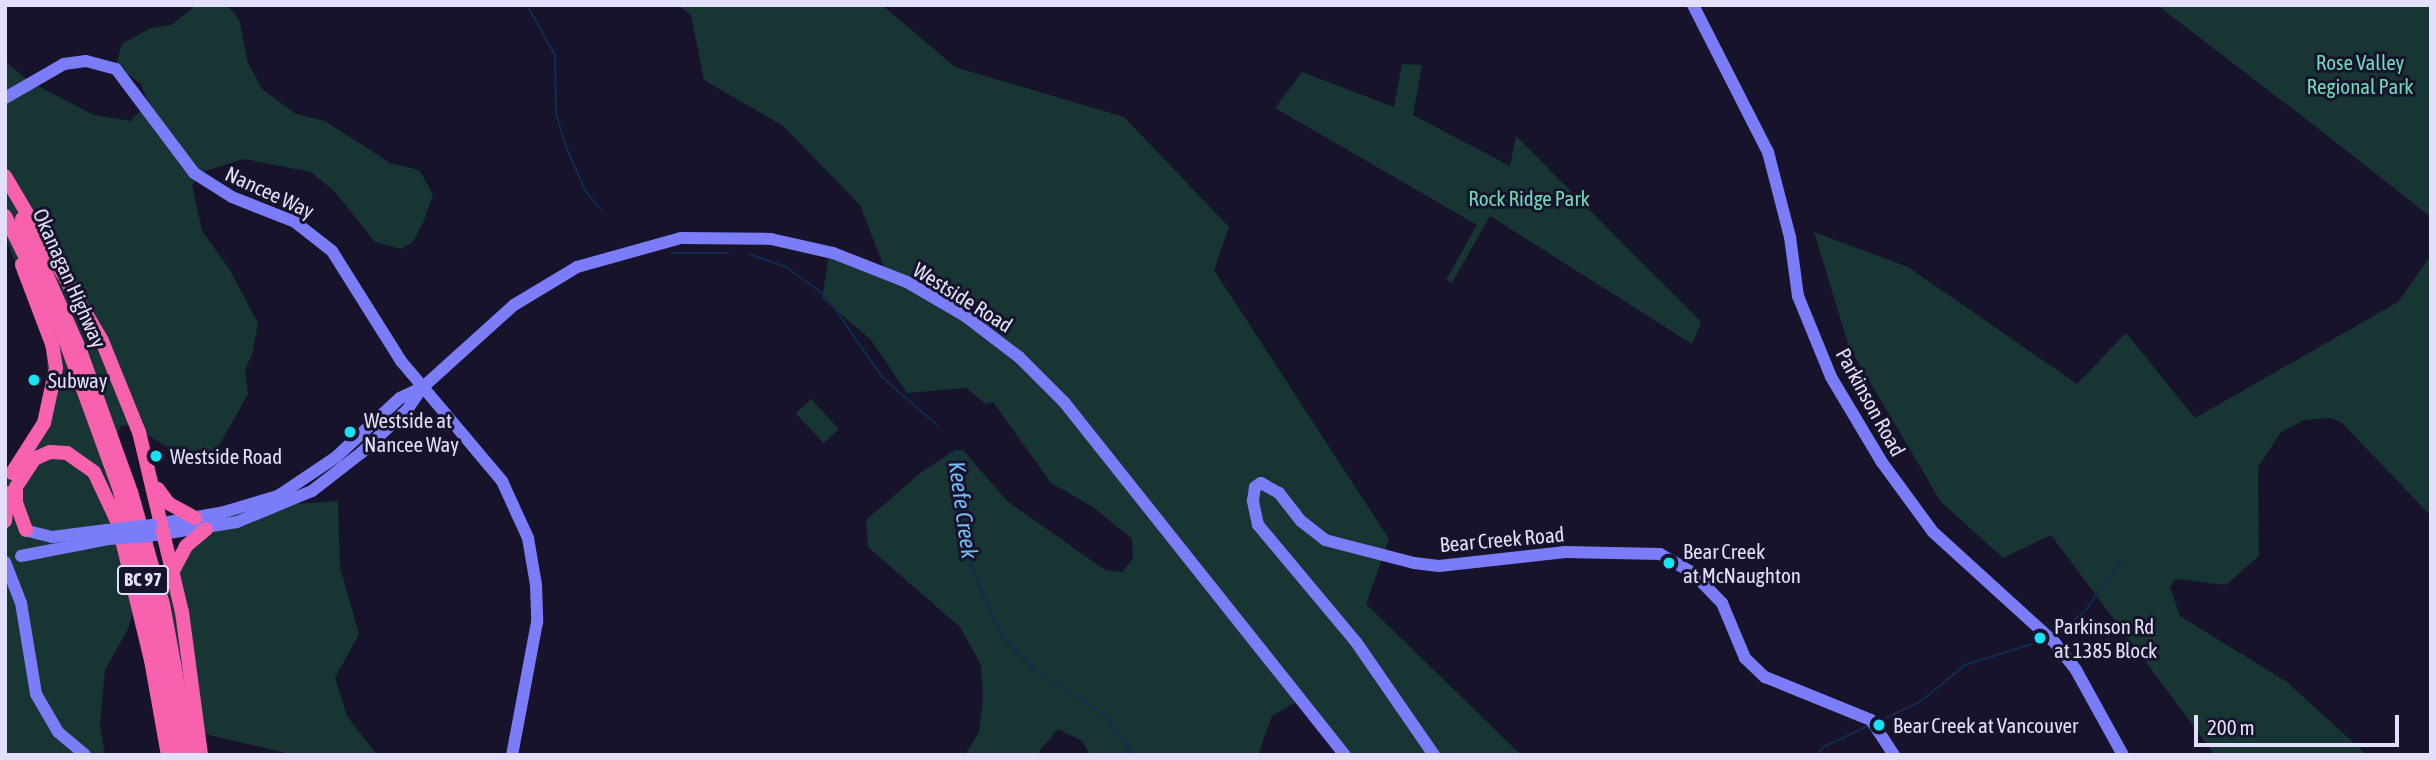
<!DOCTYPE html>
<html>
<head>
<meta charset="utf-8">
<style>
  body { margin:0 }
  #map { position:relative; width:2436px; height:760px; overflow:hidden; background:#16132b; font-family:"Asap Condensed",sans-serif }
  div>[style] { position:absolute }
  .green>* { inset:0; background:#163533; transform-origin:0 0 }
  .stream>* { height:2px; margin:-1px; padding:0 1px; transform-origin:1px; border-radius:1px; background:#122b50 }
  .secondary>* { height:12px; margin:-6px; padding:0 6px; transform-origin:6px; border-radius:6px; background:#7b7cf8 }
  .highway>* { height:14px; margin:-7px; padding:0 7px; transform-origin:7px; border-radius:7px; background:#f761ad }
  .secondary-bridge>* { height:12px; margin:-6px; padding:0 6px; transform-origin:6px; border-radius:6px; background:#7b7cf8 }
  .dots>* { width:19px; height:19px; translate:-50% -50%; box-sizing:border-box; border:4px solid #16132b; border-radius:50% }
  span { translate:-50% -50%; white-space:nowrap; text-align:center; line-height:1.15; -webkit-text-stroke:6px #16132b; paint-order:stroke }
  .shield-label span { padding:2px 5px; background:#16132b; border:2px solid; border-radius:5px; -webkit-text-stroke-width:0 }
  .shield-label { font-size:19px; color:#e2dffd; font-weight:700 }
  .park-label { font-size:21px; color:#6ddbbc }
  .street-label { font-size:21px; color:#e2dffd }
  .poi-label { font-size:21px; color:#e2dffd }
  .left { translate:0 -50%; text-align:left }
  .water-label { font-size:23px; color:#73bef8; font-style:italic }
  .frame { position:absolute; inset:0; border:7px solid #e2dffd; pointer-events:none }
  .scale { position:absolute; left:2194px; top:715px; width:205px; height:32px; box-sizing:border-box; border:4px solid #e2dffd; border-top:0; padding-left:9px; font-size:21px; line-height:24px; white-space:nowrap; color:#e2dffd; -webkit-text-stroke:5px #16132b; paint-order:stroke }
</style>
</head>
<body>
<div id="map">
  <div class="green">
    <div style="clip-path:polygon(197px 5px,227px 5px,239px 20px,248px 63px,262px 89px,296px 114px,325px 121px,390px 163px,419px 170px,433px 194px,424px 221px,413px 242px,401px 249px,375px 242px,334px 191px,311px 172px,244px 159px,205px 171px,192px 185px,202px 231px,230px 270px,258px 323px,252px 355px,245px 369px,248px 394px,217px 449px,193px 462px,130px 425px,121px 426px,116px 436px,139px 590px,128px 629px,105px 670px,100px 726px,105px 755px,5px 755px,5px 475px,38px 424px,48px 388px,46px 346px,5px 236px,5px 61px,30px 82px,94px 115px,131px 121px,148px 102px,141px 84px,116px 65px,122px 44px,151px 28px,171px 25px)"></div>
    <div style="clip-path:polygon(678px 5px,882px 5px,955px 67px,1124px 117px,1229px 227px,1214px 270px,1389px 539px,1366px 604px,1521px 755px,1339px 755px,1296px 702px,1272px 716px,1258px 755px,1090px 755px,1082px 741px,1058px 729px,1036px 755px,965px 755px,979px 732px,983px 699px,981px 665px,960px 627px,868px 547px,866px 520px,919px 474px,955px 450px,963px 450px,1007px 501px,1105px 570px,1122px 572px,1133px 558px,1132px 539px,1093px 507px,1051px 483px,993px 402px,986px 404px,966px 388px,907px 393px,871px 340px,822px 298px,830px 250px,886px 272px,860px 205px,783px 126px,704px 80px,691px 15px)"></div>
    <div style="clip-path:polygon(2157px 5px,2431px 5px,2431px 217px,2311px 123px)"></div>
    <div style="clip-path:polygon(1402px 64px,1422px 65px,1413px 115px,1510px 166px,1516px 136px,1701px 322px,1692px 344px,1490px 216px,1452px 283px,1446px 280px,1477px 225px,1275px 108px,1302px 72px,1394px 107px)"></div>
    <div style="clip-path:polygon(1814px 232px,1908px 267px,2077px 384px,2126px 333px,2195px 418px,2398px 302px,2431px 255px,2431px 516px,2342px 423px,2331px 418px,2304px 420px,2281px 432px,2258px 467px,2259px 556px,2226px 585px,2176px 579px,2170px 587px,2180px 616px,2287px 682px,2367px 755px,2215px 755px,2051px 535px,2003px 558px,1941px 502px,1849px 347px)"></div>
    <div style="left:811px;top:399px;width:41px;height:21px;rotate:47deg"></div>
    <div style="clip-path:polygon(338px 501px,340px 567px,359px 634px,335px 678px,347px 716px,377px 755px,295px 755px,170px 726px,151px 584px,193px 536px,239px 508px)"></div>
  </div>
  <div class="stream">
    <div style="left:527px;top:5px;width:57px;rotate:60.8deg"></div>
    <div style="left:555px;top:55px;width:59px;rotate:89deg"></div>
    <div style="left:556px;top:114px;width:34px;rotate:73deg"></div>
    <div style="left:566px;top:147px;width:49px;rotate:66deg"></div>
    <div style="left:586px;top:192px;width:23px;rotate:49deg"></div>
    <div style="left:672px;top:253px;width:56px"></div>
    <div style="left:749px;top:254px;width:39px;rotate:19deg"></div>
    <div style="left:786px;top:267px;width:49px;rotate:35.9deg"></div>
    <div style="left:826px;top:296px;width:98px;rotate:55.3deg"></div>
    <div style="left:882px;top:377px;width:73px;rotate:41.1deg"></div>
    <div style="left:955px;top:450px;width:15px;rotate:67deg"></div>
    <div style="left:961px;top:464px;width:91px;rotate:86.9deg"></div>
    <div style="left:966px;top:555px;width:88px;rotate:66.6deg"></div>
    <div style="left:1001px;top:636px;width:52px;rotate:45deg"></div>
    <div style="left:1038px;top:673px;width:80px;rotate:32.3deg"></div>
    <div style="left:1106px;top:716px;width:47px;rotate:55.3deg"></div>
    <div style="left:2057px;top:636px;width:38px;rotate:-42deg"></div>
    <div style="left:2085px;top:611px;width:60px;rotate:-54.5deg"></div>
    <div style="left:1880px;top:721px;width:46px;rotate:-26deg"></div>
    <div style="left:1921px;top:701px;width:57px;rotate:-39.3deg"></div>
    <div style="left:1965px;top:665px;width:84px;rotate:-17.4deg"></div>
    <div style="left:1818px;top:755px;width:9px;rotate:-58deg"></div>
    <div style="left:1823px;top:747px;width:50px;rotate:-25deg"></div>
  </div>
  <div class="secondary">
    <div style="left:1693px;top:5px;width:165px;rotate:63deg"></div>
    <div style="left:1768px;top:152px;width:88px;rotate:75.5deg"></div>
    <div style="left:1790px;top:237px;width:60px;rotate:82.3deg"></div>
    <div style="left:1798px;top:296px;width:87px;rotate:67.8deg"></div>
    <div style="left:1831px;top:377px;width:98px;rotate:59.2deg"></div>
    <div style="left:1881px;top:461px;width:88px;rotate:53.8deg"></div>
    <div style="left:1933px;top:532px;width:165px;rotate:42.3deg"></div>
    <div style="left:2055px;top:643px;width:34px;rotate:52deg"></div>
    <div style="left:2076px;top:670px;width:97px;rotate:61.1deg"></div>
    <div style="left:5px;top:98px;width:68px;rotate:-30deg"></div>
    <div style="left:64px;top:64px;width:22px;rotate:-8deg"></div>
    <div style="left:86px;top:61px;width:31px;rotate:15deg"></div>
    <div style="left:116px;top:69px;width:130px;rotate:53.1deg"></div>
    <div style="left:194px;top:173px;width:45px;rotate:32.3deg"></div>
    <div style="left:232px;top:197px;width:68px;rotate:21.6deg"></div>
    <div style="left:295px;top:222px;width:47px;rotate:38.1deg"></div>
    <div style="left:332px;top:251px;width:130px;rotate:57.9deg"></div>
    <div style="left:401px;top:361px;width:157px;rotate:49.9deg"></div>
    <div style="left:502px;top:481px;width:63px;rotate:65.5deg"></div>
    <div style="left:528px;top:538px;width:48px;rotate:80.3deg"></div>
    <div style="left:536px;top:585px;width:37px;rotate:88deg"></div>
    <div style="left:537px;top:622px;width:135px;rotate:100.6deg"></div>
    <div style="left:152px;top:525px;width:73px;rotate:-10.2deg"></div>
    <div style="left:224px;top:512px;width:56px;rotate:-16.5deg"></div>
    <div style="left:278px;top:496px;width:70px;rotate:-33.9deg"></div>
    <div style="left:336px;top:457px;width:87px;rotate:-42.7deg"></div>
    <div style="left:400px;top:398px;width:23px;rotate:-25deg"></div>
    <div style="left:28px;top:531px;width:25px;rotate:14deg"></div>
    <div style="left:52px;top:537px;width:55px;rotate:-7.3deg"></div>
    <div style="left:156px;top:535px;width:82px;rotate:-9.1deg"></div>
    <div style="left:237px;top:522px;width:81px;rotate:-22.5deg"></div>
    <div style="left:312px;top:491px;width:62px;rotate:-37.8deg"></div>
    <div style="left:361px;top:453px;width:63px;rotate:-43.1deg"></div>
    <div style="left:407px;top:410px;width:27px;rotate:-56deg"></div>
    <div style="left:422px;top:388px;width:124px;rotate:-42.1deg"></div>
    <div style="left:514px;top:305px;width:74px;rotate:-31.1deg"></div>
    <div style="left:577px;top:267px;width:108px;rotate:-15.6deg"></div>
    <div style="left:681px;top:238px;width:90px;rotate:0.6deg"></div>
    <div style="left:771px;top:239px;width:64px;rotate:12.7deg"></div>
    <div style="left:833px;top:253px;width:79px;rotate:21.4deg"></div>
    <div style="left:907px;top:282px;width:67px;rotate:30.4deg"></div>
    <div style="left:965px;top:316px;width:68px;rotate:37.2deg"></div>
    <div style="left:1019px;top:357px;width:64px;rotate:45deg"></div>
    <div style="left:1064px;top:402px;width:451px;rotate:51.5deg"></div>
    <div style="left:21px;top:556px;width:90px;rotate:-10.9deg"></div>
    <div style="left:5px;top:562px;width:44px;rotate:68.7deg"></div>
    <div style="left:21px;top:603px;width:92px;rotate:80.6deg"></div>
    <div style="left:36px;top:694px;width:44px;rotate:59.9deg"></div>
    <div style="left:58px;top:732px;width:35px;rotate:40deg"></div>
    <div style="left:1434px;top:755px;width:137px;rotate:-124.6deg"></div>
    <div style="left:1356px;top:642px;width:153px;rotate:-129.9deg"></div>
    <div style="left:1258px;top:525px;width:25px;rotate:-102deg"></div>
    <div style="left:1253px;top:501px;width:14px;rotate:-82deg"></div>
    <div style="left:1255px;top:487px;width:7px;rotate:-34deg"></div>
    <div style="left:1261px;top:483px;width:21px;rotate:29deg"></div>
    <div style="left:1279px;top:493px;width:36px;rotate:52deg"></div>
    <div style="left:1301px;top:521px;width:31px;rotate:38deg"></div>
    <div style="left:1325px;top:540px;width:92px;rotate:14.5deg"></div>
    <div style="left:1414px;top:563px;width:25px;rotate:7deg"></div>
    <div style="left:1439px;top:566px;width:127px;rotate:-6.3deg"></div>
    <div style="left:1565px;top:552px;width:95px;rotate:1.2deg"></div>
    <div style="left:1660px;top:554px;width:38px;rotate:30deg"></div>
    <div style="left:1693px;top:573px;width:42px;rotate:46deg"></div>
    <div style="left:1722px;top:603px;width:60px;rotate:67.3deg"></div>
    <div style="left:1745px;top:658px;width:28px;rotate:44deg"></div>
    <div style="left:1765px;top:677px;width:114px;rotate:22.1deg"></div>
    <div style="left:1871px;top:720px;width:42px;rotate:56.7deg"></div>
  </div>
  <div class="highway">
    <div style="left:5px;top:176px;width:191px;rotate:59.5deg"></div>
    <div style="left:102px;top:341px;width:98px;rotate:67.9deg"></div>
    <div style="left:139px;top:432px;width:185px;rotate:76.6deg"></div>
    <div style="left:182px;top:612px;width:144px;rotate:82.4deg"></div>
    <div style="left:5px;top:216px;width:123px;rotate:63.4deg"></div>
    <div style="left:60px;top:326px;width:172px;rotate:70deg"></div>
    <div style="left:119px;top:488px;width:145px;rotate:75.6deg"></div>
    <div style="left:155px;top:628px;width:129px;rotate:79.3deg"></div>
    <div style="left:22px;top:219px;width:146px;rotate:66.2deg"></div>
    <div style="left:81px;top:353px;width:148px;rotate:70.2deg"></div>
    <div style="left:131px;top:492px;width:116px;rotate:74.1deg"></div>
    <div style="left:163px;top:604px;width:154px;rotate:79.5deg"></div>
    <div style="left:12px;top:473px;width:59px;rotate:-57.4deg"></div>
    <div style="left:44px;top:423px;width:56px;rotate:-77.7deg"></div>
    <div style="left:56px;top:368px;width:24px;rotate:-99deg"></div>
    <div style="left:52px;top:344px;width:85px;rotate:-110.8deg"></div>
    <div style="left:158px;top:489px;width:17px;rotate:54deg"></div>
    <div style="left:168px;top:503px;width:31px;rotate:29deg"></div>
    <div style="left:5px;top:521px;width:28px;rotate:-84deg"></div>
    <div style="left:26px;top:530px;width:29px;rotate:-110deg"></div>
    <div style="left:16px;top:503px;width:16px;rotate:-90deg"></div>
    <div style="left:16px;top:487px;width:33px;rotate:-57deg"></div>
    <div style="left:34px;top:459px;width:17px;rotate:-24deg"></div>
    <div style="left:50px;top:452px;width:17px;rotate:3deg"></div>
    <div style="left:67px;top:453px;width:33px;rotate:35deg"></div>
    <div style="left:94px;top:472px;width:56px;rotate:64.8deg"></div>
    <div style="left:118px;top:523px;width:141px;rotate:76.5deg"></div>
    <div style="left:151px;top:660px;width:97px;rotate:79.9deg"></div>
    <div style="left:174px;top:569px;width:26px;rotate:-62deg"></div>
    <div style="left:186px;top:546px;width:26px;rotate:-40deg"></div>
  </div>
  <div class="secondary-bridge">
    <div style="left:107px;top:530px;width:45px;rotate:-6.3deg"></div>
    <div style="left:109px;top:539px;width:42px;rotate:-4.1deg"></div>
  </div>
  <div class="dots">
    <div style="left:34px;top:380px;background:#16e3f3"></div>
    <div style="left:350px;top:432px;background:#16e3f3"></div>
    <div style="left:156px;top:456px;background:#16e3f3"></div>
    <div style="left:1669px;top:563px;background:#16e3f3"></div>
    <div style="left:2040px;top:638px;background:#16e3f3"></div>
    <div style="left:1879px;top:725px;background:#16e3f3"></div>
  </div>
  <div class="shield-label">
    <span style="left:143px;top:580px">BC 97</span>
  </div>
  <div class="park-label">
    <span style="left:2360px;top:74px">Rose Valley<br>Regional Park</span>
    <span style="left:1529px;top:198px">Rock Ridge Park</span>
  </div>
  <div class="street-label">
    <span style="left:270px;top:192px;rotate:25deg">Nancee Way</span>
    <span style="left:70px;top:278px;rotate:66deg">Okanagan Highway</span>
    <span style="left:963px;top:297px;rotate:32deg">Westside Road</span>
    <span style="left:1871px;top:402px;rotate:61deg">Parkinson Road</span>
    <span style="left:1502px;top:539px;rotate:-5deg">Bear Creek Road</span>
  </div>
  <div class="poi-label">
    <span class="left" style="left:48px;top:380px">Subway</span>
    <span class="left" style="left:364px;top:432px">Westside at<br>Nancee Way</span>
    <span class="left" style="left:170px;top:456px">Westside Road</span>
    <span class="left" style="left:1683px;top:563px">Bear Creek<br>at McNaughton</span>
    <span class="left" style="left:2054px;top:638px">Parkinson Rd<br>at 1385 Block</span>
    <span class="left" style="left:1893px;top:725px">Bear Creek at Vancouver</span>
  </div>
  <div class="water-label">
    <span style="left:963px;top:510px;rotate:82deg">Keefe Creek</span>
  </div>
  <div class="frame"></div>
  <div class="scale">200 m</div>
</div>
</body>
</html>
